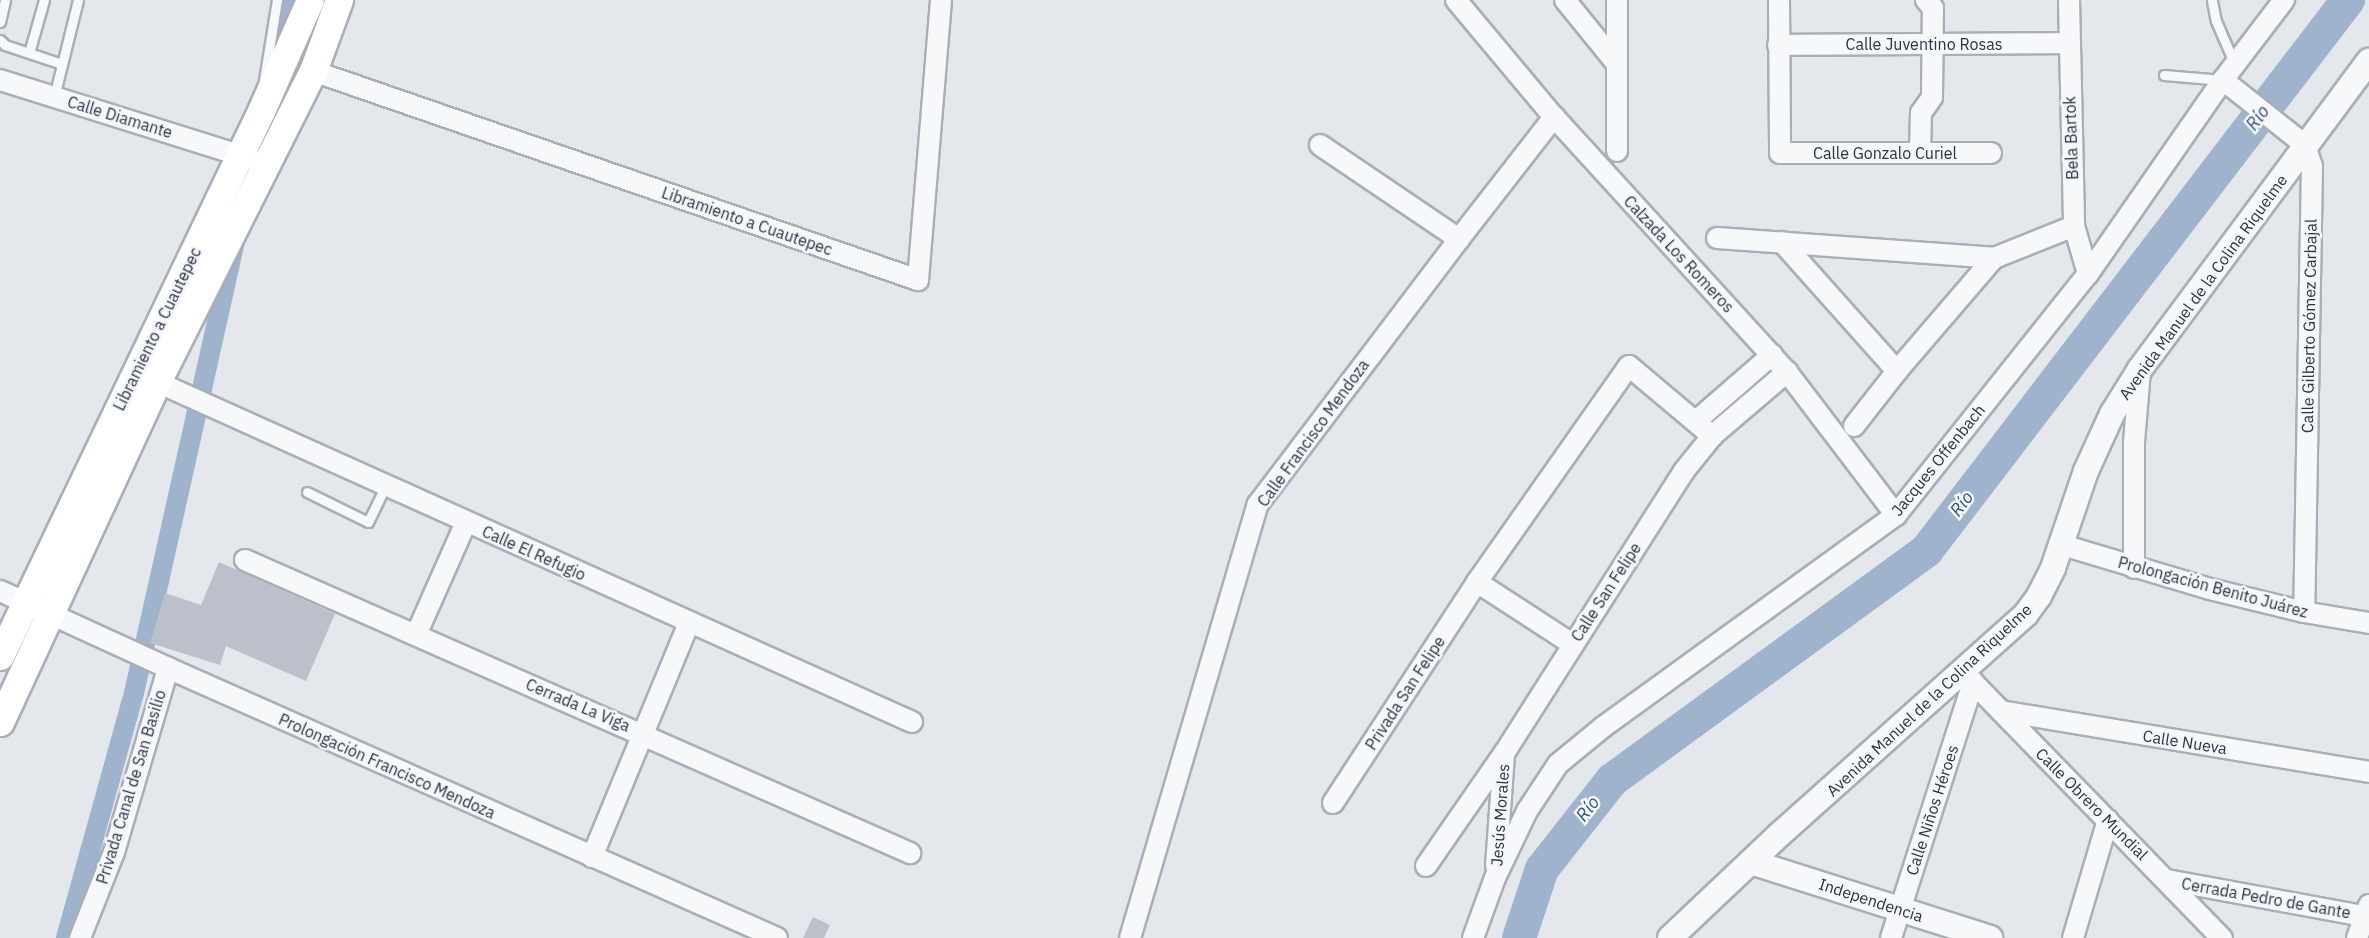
<!DOCTYPE html>
<html>
<head>
<meta charset="utf-8">
<style>
  body { margin:0 }
  #map { position:relative; width:2369px; height:938px; overflow:hidden; background:#e4e7ec; font-family:"IBM Plex Sans",sans-serif }
  div>[style] { position:absolute }
  .canal>* { height:20px; margin:-10px; padding:0 10px; transform-origin:10px; border-radius:10px; background:#9fb4cc }
  .river>* { height:34px; margin:-17px; padding:0 17px; transform-origin:17px; border-radius:17px; background:#9fb4cc }
  .building>* { inset:0; background:#bbc0ca }
  .roads { filter:drop-shadow(2px 0 #a9aeb7) drop-shadow(-2px 0 #a9aeb7) drop-shadow(0 2px #a9aeb7) drop-shadow(0 -2px #a9aeb7) }
  .service>* { height:9px; margin:-4.5px; padding:0 4.5px; transform-origin:4.5px; border-radius:4.5px; background:#f7f8fa }
  .minor>* { height:20px; margin:-10px; padding:0 10px; transform-origin:10px; border-radius:10px; background:#f7f8fa }
  .tertiary>* { height:24px; margin:-12px; padding:0 12px; transform-origin:12px; border-radius:12px; background:#f7f8fa }
  .secondary>* { height:27px; margin:-13.5px; padding:0 13.5px; transform-origin:13.5px; border-radius:13.5px; background:#fff }
  span { translate:-50% -50%; white-space:nowrap; text-align:center; line-height:1.15; -webkit-text-stroke:5px #f4f6f9; paint-order:stroke }
  .street-label { font-size:16px; color:#2b3445 }
  .water-label { font-size:18px; color:#34527a; font-style:italic }
</style>
</head>
<body>
<div id="map">
  <div class="canal">
    <div style="left:279px;top:49px;width:50px;rotate:-77.3deg"></div>
    <div style="left:66px;top:938px;width:254px;rotate:-74.5deg"></div>
    <div style="left:134px;top:693px;width:463px;rotate:-77.4deg"></div>
  </div>
  <div class="river">
    <div style="left:1519px;top:938px;width:73px;rotate:-71.6deg"></div>
    <div style="left:1542px;top:869px;width:113px;rotate:-51.8deg"></div>
    <div style="left:1612px;top:780px;width:390px;rotate:-36.1deg"></div>
    <div style="left:1927px;top:550px;width:693px;rotate:-52.57deg"></div>
  </div>
  <div class="building">
    <div style="clip-path:polygon(219px 562px,335px 614px,306px 681px,226px 646px,220px 665px,150px 643px,165px 593px,201px 605px)"></div>
    <div style="clip-path:polygon(813px 917px,830px 925px,824px 938px,803px 938px)"></div>
  </div>
  <div class="roads">
    <div class="service">
      <div style="left:2212px;top:1px;width:20px;rotate:79deg"></div>
      <div style="left:2216px;top:21px;width:48px;rotate:66.6deg"></div>
      <div style="left:0;top:22px;width:23px;rotate:-77deg"></div>
      <div style="left:0;top:40px;width:7px;rotate:45deg"></div>
      <div style="left:5px;top:45px;width:60px;rotate:18.4deg"></div>
      <div style="left:29px;top:53px;width:55px;rotate:-74.2deg"></div>
      <div style="left:2164px;top:75px;width:59px;rotate:4.8deg"></div>
      <div style="left:264px;top:80px;width:81px;rotate:-80.8deg"></div>
      <div style="left:54px;top:97px;width:100px;rotate:-76.1deg"></div>
      <div style="left:307px;top:492px;width:68px;rotate:26.2deg"></div>
      <div style="left:368px;top:522px;width:41px;rotate:-64.1deg"></div>
    </div>
    <div class="minor">
      <div style="left:1456px;top:0;width:153px;rotate:50.1deg"></div>
      <div style="left:1554px;top:117px;width:345px;rotate:47.6deg"></div>
      <div style="left:1787px;top:372px;width:180px;rotate:52.7deg"></div>
      <div style="left:1565px;top:0;width:82px;rotate:50.9deg"></div>
      <div style="left:1617px;top:0;width:151px;rotate:90deg"></div>
      <div style="left:1779px;top:0;width:153px;rotate:89.6deg"></div>
      <div style="left:1780px;top:153px;width:211px"></div>
      <div style="left:2069px;top:0;width:226px;rotate:88.7deg"></div>
      <div style="left:2074px;top:226px;width:50px;rotate:73.7deg"></div>
      <div style="left:1778px;top:45px;width:291px;rotate:-0.4deg"></div>
      <div style="left:313px;top:71px;width:640px;rotate:19.06deg"></div>
      <div style="left:918px;top:280px;width:280px;rotate:-85.3deg"></div>
      <div style="left:0;top:80px;width:264px;rotate:17.4deg"></div>
      <div style="left:2223px;top:80px;width:105px;rotate:38.4deg"></div>
      <div style="left:2305px;top:145px;width:22px;rotate:72deg"></div>
      <div style="left:2312px;top:166px;width:446px;rotate:91deg"></div>
      <div style="left:1320px;top:145px;width:168px;rotate:34.1deg"></div>
      <div style="left:1920px;top:153px;width:40px;rotate:-88.6deg"></div>
      <div style="left:1921px;top:113px;width:19px;rotate:-55deg"></div>
      <div style="left:1932px;top:97px;width:89px;rotate:-89.4deg"></div>
      <div style="left:1933px;top:8px;width:11px;rotate:-131deg"></div>
      <div style="left:1717px;top:238px;width:278px;rotate:4.1deg"></div>
      <div style="left:1782px;top:242px;width:173px;rotate:48.3deg"></div>
      <div style="left:157px;top:382px;width:828px;rotate:24.24deg"></div>
      <div style="left:1696px;top:421px;width:101px;rotate:-41deg"></div>
      <div style="left:1854px;top:426px;width:70px;rotate:-52deg"></div>
      <div style="left:1897px;top:371px;width:149px;rotate:-49.4deg"></div>
      <div style="left:1994px;top:258px;width:86px;rotate:-21.8deg"></div>
      <div style="left:2059px;top:544px;width:158px;rotate:16.6deg"></div>
      <div style="left:2210px;top:589px;width:97px;rotate:13.7deg"></div>
      <div style="left:2304px;top:612px;width:66px;rotate:9.6deg"></div>
      <div style="left:245px;top:560px;width:727px;rotate:23.78deg"></div>
      <div style="left:2134px;top:568px;width:126px;rotate:-90deg"></div>
      <div style="left:2134px;top:442px;width:72px;rotate:-85.2deg"></div>
      <div style="left:1477px;top:582px;width:113px;rotate:33.1deg"></div>
      <div style="left:0;top:591px;width:185px;rotate:24.6deg"></div>
      <div style="left:168px;top:668px;width:666px;rotate:23.91deg"></div>
      <div style="left:416px;top:635px;width:124px;rotate:-66.1deg"></div>
      <div style="left:1962px;top:671px;width:373px;rotate:45.8deg"></div>
      <div style="left:2001px;top:711px;width:373px;rotate:9.4deg"></div>
      <div style="left:1333px;top:803px;width:264px;rotate:-56.9deg"></div>
      <div style="left:1477px;top:582px;width:264px;rotate:-54.9deg"></div>
      <div style="left:1629px;top:366px;width:109px;rotate:40.1deg"></div>
      <div style="left:592px;top:857px;width:253px;rotate:-67.5deg"></div>
      <div style="left:1426px;top:866px;width:139px;rotate:-55.3deg"></div>
      <div style="left:1505px;top:752px;width:333px;rotate:-57.5deg"></div>
      <div style="left:1684px;top:471px;width:45px;rotate:-51.3deg"></div>
      <div style="left:1712px;top:436px;width:99px;rotate:-40.5deg"></div>
      <div style="left:1496px;top:866px;width:112px;rotate:-85.9deg"></div>
      <div style="left:2167px;top:880px;width:205px;rotate:10.4deg"></div>
      <div style="left:80px;top:938px;width:92px;rotate:-68.4deg"></div>
      <div style="left:114px;top:852px;width:192px;rotate:-73.6deg"></div>
      <div style="left:1130px;top:938px;width:452px;rotate:-73.6deg"></div>
      <div style="left:1258px;top:504px;width:333px;rotate:-52.8deg"></div>
      <div style="left:1459px;top:239px;width:155px;rotate:-52.1deg"></div>
      <div style="left:1473px;top:938px;width:64px;rotate:-69.9deg"></div>
      <div style="left:1495px;top:878px;width:74px;rotate:-64.5deg"></div>
      <div style="left:1527px;top:811px;width:56px;rotate:-56.6deg"></div>
      <div style="left:1558px;top:764px;width:58px;rotate:-39.4deg"></div>
      <div style="left:1603px;top:727px;width:362px;rotate:-35.9deg"></div>
      <div style="left:1896px;top:515px;width:308px;rotate:-51.5deg"></div>
      <div style="left:2088px;top:274px;width:236px;rotate:-55.2deg"></div>
      <div style="left:2223px;top:80px;width:101px;rotate:-52.7deg"></div>
      <div style="left:1891px;top:938px;width:269px;rotate:-72.2deg"></div>
      <div style="left:2073px;top:938px;width:123px;rotate:-73.5deg"></div>
      <div style="left:2357px;top:938px;width:35px;rotate:-70deg"></div>
    </div>
    <div class="tertiary">
      <div style="left:1751px;top:862px;width:251px;rotate:17.6deg"></div>
      <div style="left:1670px;top:938px;width:150px;rotate:-43.4deg"></div>
      <div style="left:1779px;top:835px;width:331px;rotate:-41.8deg"></div>
      <div style="left:2026px;top:614px;width:22px;rotate:-54deg"></div>
      <div style="left:2039px;top:596px;width:31px;rotate:-63deg"></div>
      <div style="left:2053px;top:568px;width:102px;rotate:-71.2deg"></div>
      <div style="left:2086px;top:471px;width:63px;rotate:-65.5deg"></div>
      <div style="left:2112px;top:414px;width:53px;rotate:-58.1deg"></div>
      <div style="left:2140px;top:369px;width:384px;rotate:-53.4deg"></div>
    </div>
    <div class="secondary">
      <div style="left:0;top:656px;width:604px;rotate:-64.41deg"></div>
      <div style="left:261px;top:111px;width:121px;rotate:-66.2deg"></div>
      <div style="left:0;top:722px;width:374px;rotate:-65.2deg"></div>
      <div style="left:157px;top:382px;width:348px;rotate:-63.4deg"></div>
      <div style="left:313px;top:71px;width:76px;rotate:-69.9deg"></div>
    </div>
  </div>
  <div class="street-label">
    <span style="left:1924px;top:44px">Calle Juventino Rosas</span>
    <span style="left:120px;top:117px;rotate:17deg">Calle Diamante</span>
    <span style="left:2071px;top:138px;rotate:-92deg">Bela Bartok</span>
    <span style="left:1885px;top:153px">Calle Gonzalo Curiel</span>
    <span style="left:747px;top:221px;rotate:19deg">Libramiento a Cuautepec</span>
    <span style="left:1679px;top:254px;rotate:47deg">Calzada Los Romeros</span>
    <span style="left:2203px;top:287px;rotate:-54deg">Avenida Manuel de la Colina Riquelme</span>
    <span style="left:2309px;top:326px;rotate:-89deg">Calle Gilberto Gómez Carbajal</span>
    <span style="left:157px;top:329px;rotate:-64deg">Libramiento a Cuautepec</span>
    <span style="left:1313px;top:433px;rotate:-54deg">Calle Francisco Mendoza</span>
    <span style="left:1938px;top:460px;rotate:-51deg">Jacques Offenbach</span>
    <span style="left:534px;top:553px;rotate:24deg">Calle El Refugio</span>
    <span style="left:2213px;top:587px;rotate:15deg">Prolongación Benito Juárez</span>
    <span style="left:1606px;top:592px;rotate:-57deg">Calle San Felipe</span>
    <span style="left:1405px;top:693px;rotate:-57deg">Privada San Felipe</span>
    <span style="left:1929px;top:700px;rotate:-43deg">Avenida Manuel de la Colina Riquelme</span>
    <span style="left:578px;top:705px;rotate:23deg">Cerrada La Viga</span>
    <span style="left:2185px;top:742px;rotate:9deg">Calle Nueva</span>
    <span style="left:387px;top:766px;rotate:24deg">Prolongación Francisco Mendoza</span>
    <span style="left:131px;top:787px;rotate:-73deg">Privada Canal de San Basilio</span>
    <span style="left:2092px;top:804px;rotate:45deg">Calle Obrero Mundial</span>
    <span style="left:1932px;top:810px;rotate:-72deg">Calle Niños Héroes</span>
    <span style="left:1500px;top:815px;rotate:-86deg">Jesús Morales</span>
    <span style="left:2266px;top:898px;rotate:10deg">Cerrada Pedro de Gante</span>
    <span style="left:1871px;top:900px;rotate:18deg">Independencia</span>
  </div>
  <div class="water-label">
    <span style="left:2258px;top:118px;rotate:-53deg">Río</span>
    <span style="left:1962px;top:504px;rotate:-53deg">Río</span>
    <span style="left:1588px;top:809px;rotate:-52deg">Río</span>
  </div>
</div>
</body>
</html>
